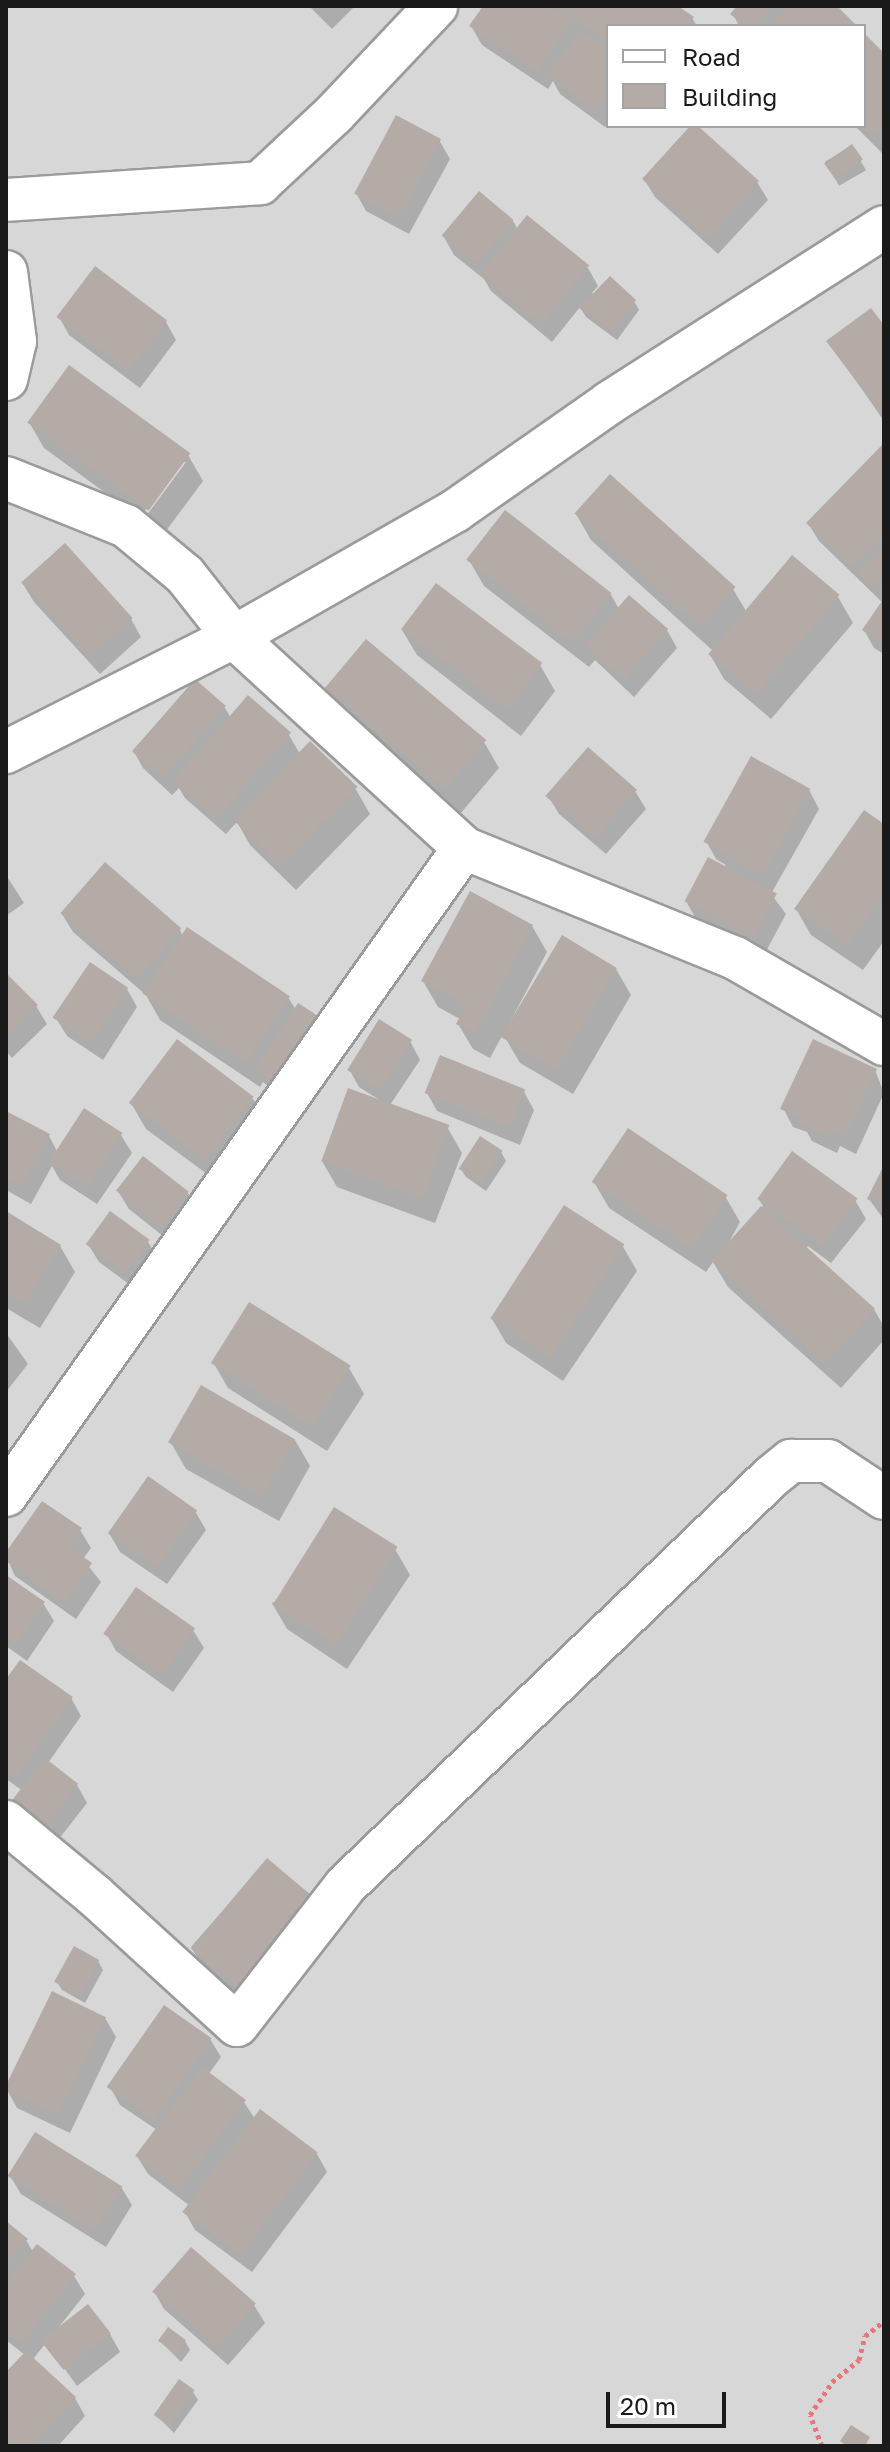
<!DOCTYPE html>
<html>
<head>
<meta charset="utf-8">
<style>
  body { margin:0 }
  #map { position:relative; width:890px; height:2452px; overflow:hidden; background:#ebe6e1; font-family:"Golos Text",sans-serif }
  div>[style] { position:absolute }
  .residential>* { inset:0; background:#d8d7d8 }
  .shadow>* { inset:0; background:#0003; transform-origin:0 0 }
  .building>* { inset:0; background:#b4aba7; transform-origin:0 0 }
  .path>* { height:5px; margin-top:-2.5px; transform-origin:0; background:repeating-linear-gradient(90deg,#e87579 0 4px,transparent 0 8px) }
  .roads { filter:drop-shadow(2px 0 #9b9b9b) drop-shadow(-2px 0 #9b9b9b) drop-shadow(0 2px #9b9b9b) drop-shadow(0 -2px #9b9b9b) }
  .street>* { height:42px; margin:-21px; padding:0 21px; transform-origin:21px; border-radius:21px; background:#fff }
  span { translate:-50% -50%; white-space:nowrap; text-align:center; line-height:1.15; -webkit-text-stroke:6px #fff; paint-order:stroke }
  .frame { position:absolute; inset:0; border:8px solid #1a1a1a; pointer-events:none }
  .legend { position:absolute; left:606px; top:24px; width:260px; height:104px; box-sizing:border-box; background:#fff; border:2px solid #a3a3a3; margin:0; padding:10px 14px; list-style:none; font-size:24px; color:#1a1a1a }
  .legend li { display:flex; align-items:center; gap:16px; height:40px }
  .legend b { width:40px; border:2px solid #a3a3a3 }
  .scale { position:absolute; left:606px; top:2392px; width:120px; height:36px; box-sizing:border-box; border:4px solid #1a1a1a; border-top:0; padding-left:10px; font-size:24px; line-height:28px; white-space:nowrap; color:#1a1a1a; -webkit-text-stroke:6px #fff; paint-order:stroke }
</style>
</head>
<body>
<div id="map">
  <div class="residential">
    <div style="clip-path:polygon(evenodd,6px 6px,884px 6px,884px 2446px,6px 2446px,6px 6px,608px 26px,864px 26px,864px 126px,608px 126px,608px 26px)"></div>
  </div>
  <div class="shadow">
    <div style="clip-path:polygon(309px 6px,355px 6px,332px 29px)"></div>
    <div style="clip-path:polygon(486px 6px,675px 6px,692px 18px,697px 26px,608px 26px,608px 122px,605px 127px,560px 94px,553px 81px,548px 89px,482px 45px,471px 26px)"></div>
    <div style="clip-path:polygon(739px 6px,835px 6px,855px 26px,739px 26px,733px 14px)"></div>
    <div style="clip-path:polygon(864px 35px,884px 55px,884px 155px,855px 126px,864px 126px)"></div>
    <div style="clip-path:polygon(693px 126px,757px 182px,768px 200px,718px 254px,655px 197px,644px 179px)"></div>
    <div style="clip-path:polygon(439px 140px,450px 159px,409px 234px,366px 211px,356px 193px)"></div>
    <div style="left:852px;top:146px;width:28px;height:31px;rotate:60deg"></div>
    <div style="clip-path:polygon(528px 218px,588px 268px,598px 286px,592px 293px,595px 295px,634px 301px,639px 310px,617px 340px,586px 317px,580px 307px,552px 342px,491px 291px,484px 279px,454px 255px,444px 237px,513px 221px,518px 230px)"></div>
    <div style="clip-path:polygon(59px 317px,166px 322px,176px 340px,140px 388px,69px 335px)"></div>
    <div style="clip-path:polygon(884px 328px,884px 421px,829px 342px)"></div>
    <div style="clip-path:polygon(evenodd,29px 422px,188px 455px,203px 481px,163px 535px,44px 448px,29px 422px,181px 462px,186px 462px,144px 519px,140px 517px,181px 462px)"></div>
    <div style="clip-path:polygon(882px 448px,884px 450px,884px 654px,874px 648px,864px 630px,883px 603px,819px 541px,808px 523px)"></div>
    <div style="clip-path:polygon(505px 513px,611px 595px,619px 609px,667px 630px,677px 648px,634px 697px,595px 660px,589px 667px,484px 586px,469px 560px)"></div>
    <div style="clip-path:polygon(576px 514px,733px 589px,746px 611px,838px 597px,853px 623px,771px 719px,724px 679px,709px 653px,712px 650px,591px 540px)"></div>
    <div style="clip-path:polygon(23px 584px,131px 619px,141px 637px,100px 674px,34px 602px)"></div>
    <div style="clip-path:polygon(402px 630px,540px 665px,555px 691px,521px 736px,417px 655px)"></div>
    <div style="clip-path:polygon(195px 681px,225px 708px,231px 718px,289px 735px,300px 754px,355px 788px,370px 814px,296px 890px,250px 845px,237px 822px,226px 834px,185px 798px,179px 788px,172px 795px,143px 768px,133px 750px)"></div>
    <div style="clip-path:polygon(326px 688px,484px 742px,499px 768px,460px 814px,341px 713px)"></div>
    <div style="clip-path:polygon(809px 790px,819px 809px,771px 894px,786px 914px,764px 955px,696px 919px,686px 901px,726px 865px,716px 859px,706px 841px)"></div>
    <div style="clip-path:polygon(635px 791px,646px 809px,606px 854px,559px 814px,548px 796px)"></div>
    <div style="clip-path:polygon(884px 827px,884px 941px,863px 970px,811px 935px,796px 909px)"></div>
    <div style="clip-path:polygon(6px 875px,24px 903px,6px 916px)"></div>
    <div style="clip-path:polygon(62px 914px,180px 930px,183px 937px,288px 997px,296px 1010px,290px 1103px,263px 1082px,260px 1087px,160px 1020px,146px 995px,73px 932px)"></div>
    <div style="clip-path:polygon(532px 926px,547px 952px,508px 1026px,511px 1028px,616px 969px,631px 995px,573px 1094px,520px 1063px,503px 1034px,490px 1058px,473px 1049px,458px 1024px,460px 1019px,438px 1007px,423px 981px)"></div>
    <div style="clip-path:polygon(6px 976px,36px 1006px,47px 1024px,12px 1058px,6px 1051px)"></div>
    <div style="clip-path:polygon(127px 989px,137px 1007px,103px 1060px,67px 1036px,56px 1018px)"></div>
    <div style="clip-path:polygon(410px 1041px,420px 1060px,390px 1105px,447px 1127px,462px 1153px,435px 1223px,337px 1187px,322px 1161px,378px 1099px,359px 1087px,349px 1069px)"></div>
    <div style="clip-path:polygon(875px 1070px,884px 1093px,856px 1154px,840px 1146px,837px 1153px,812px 1141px,807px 1132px,793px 1127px,783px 1108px)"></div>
    <div style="clip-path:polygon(524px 1092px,534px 1110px,520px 1145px,437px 1111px,427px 1093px)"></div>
    <div style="clip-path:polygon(253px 1099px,268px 1124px,222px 1185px,146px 1129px,131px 1103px)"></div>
    <div style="clip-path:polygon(6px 1113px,49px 1136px,57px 1151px,121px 1135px,132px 1153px,97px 1204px,60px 1180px,52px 1166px,31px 1204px,6px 1190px)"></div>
    <div style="clip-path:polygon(501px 1152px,506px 1161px,486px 1191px,466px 1177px,461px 1169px)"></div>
    <div style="clip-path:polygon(884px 1170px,884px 1220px,869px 1199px)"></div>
    <div style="clip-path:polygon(594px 1182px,725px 1196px,740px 1222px,727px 1246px,763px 1206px,758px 1198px,855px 1200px,866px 1219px,831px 1263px,808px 1246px,806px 1248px,874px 1309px,884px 1327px,884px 1340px,841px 1388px,728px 1287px,713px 1262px,706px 1272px,609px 1208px)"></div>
    <div style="clip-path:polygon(118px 1191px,188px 1193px,198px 1211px,173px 1244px,129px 1209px)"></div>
    <div style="clip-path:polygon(6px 1214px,60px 1246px,75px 1272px,40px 1328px,6px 1308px)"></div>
    <div style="clip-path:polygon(148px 1242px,159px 1260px,137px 1290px,99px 1262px,88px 1244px)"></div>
    <div style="clip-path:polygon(622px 1245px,637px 1271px,563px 1381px,506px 1343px,491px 1317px)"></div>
    <div style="clip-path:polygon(249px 1305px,349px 1368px,364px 1394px,327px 1451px,228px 1388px,213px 1362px)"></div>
    <div style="clip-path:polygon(6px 1333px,28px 1364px,6px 1392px)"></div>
    <div style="clip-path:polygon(295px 1440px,310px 1466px,279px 1521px,186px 1469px,171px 1443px)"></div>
    <div style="clip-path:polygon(195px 1511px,206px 1530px,167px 1584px,120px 1552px,109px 1533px)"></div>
    <div style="clip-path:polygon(80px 1530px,91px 1548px,83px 1559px,101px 1582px,76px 1619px,15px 1576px,6px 1556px)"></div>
    <div style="clip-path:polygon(395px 1549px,410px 1575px,347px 1669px,287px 1629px,272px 1603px)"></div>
    <div style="clip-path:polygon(6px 1577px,43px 1603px,54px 1621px,27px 1661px,6px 1646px)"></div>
    <div style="clip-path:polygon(193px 1630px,204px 1648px,173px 1692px,116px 1651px,106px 1633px)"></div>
    <div style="clip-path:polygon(6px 1683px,71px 1698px,81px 1716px,48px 1763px,77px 1785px,87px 1803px,55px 1844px,23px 1791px,6px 1779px)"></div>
    <div style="clip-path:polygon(267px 1860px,258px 2018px,206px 1973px,191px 1947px)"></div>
    <div style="clip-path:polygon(98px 1961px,103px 1970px,85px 2003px,62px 1990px,57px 1982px)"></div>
    <div style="clip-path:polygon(105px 2018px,116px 2037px,70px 2133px,17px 2108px,7px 2090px)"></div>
    <div style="clip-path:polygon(210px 2039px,221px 2057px,208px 2075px,244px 2102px,255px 2119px,260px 2112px,317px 2154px,327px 2172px,252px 2272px,195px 2230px,185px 2212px,190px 2206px,148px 2174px,137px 2156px,157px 2130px,120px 2105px,110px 2087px)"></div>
    <div style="clip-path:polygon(10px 2176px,121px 2187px,132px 2205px,106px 2247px,21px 2194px)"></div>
    <div style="clip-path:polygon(6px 2224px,26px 2240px,33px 2252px,74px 2276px,85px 2294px,55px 2332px,110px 2334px,120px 2352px,77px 2386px,46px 2343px,33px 2359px,75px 2398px,85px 2416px,58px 2446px,6px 2446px,6px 2375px,25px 2355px,6px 2340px)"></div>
    <div style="clip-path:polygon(154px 2291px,254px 2305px,265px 2323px,228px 2365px,164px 2309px)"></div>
    <div style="clip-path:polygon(160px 2341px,185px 2341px,190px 2350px,181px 2362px)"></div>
    <div style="clip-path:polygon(193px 2392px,198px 2400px,174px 2433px,156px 2415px)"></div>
  </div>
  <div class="building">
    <div style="clip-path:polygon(483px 6px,549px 6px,571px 21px,537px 72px,469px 26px)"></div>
    <div style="clip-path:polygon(556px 6px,678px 6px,694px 17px,687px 26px,608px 26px,608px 42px)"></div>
    <div style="clip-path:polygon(737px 6px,774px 6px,758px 26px,745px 26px,730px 14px)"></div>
    <div style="clip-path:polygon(788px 6px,837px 6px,857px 26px,769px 26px)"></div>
    <div style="clip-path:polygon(581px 30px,608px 49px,608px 91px,594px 110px,547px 75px)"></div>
    <div style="clip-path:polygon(864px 33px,884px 53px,884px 124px,873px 135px,864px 126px)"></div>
    <div style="left:396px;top:115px;width:51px;height:89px;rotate:28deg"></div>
    <div style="clip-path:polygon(690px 126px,698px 126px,759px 181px,707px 238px,642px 179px)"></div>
    <div style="left:852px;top:144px;width:19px;height:34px;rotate:55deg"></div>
    <div style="left:479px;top:191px;width:45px;height:58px;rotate:40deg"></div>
    <div style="left:527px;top:215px;width:80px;height:76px;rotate:39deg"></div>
    <div style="left:95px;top:266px;width:90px;height:64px;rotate:37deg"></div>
    <div style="clip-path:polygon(610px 276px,636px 300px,612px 332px,579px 308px)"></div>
    <div style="clip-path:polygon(871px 308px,884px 325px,884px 418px,826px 341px)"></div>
    <div style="left:69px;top:365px;width:150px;height:71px;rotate:36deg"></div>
    <div style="clip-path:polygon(882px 445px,884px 534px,852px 567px,806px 523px)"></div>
    <div style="left:610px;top:474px;width:169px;height:53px;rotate:42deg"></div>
    <div style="left:505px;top:510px;width:135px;height:63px;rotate:38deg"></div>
    <div style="left:65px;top:543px;width:101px;height:59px;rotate:48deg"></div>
    <div style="clip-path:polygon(884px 544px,884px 577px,874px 588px,858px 574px)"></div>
    <div style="left:792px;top:555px;width:62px;height:130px;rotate:40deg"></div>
    <div style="left:436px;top:583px;width:133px;height:58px;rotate:37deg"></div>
    <div style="left:629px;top:595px;width:52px;height:67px;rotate:41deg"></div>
    <div style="clip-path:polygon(884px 598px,884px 645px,862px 630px)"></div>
    <div style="left:366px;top:639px;width:157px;height:64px;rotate:40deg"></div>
    <div style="left:195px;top:679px;width:41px;height:96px;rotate:41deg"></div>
    <div style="left:248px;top:695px;width:57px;height:114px;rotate:41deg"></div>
    <div style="left:310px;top:741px;width:66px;height:110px;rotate:44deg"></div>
    <div style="left:588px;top:747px;width:65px;height:65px;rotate:41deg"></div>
    <div style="left:751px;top:756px;width:68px;height:98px;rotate:29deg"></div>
    <div style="clip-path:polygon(864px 810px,884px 824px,884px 894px,848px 945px,794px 909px)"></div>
    <div style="left:708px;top:857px;width:78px;height:50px;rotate:28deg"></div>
    <div style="left:105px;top:862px;width:101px;height:68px;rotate:41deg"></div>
    <div style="clip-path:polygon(470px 891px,533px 925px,475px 1034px,456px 1024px,466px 1005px,421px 981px)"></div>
    <div style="left:187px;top:927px;width:124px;height:80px;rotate:34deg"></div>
    <div style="left:562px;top:935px;width:64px;height:119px;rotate:31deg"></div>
    <div style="left:90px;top:962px;width:46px;height:67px;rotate:34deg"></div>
    <div style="clip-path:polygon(6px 973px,38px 1005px,6px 1036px)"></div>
    <div style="left:298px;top:1003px;width:31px;height:79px;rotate:33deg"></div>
    <div style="left:379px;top:1019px;width:39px;height:60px;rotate:32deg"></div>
    <div style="left:177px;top:1039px;width:96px;height:80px;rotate:37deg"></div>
    <div style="clip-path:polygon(813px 1039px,877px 1069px,845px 1137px,830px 1129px,827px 1136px,799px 1123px,801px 1118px,780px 1109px)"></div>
    <div style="left:440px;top:1055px;width:92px;height:41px;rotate:22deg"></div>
    <div style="left:348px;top:1088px;width:108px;height:78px;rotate:20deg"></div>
    <div style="left:84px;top:1108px;width:46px;height:65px;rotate:33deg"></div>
    <div style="clip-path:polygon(6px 1111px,50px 1134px,21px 1187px,6px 1179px)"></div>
    <div style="left:628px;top:1128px;width:120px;height:65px;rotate:34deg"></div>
    <div style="left:480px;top:1136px;width:27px;height:39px;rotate:33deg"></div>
    <div style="left:792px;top:1151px;width:81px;height:59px;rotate:36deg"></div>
    <div style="left:143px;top:1156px;width:58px;height:44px;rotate:38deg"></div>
    <div style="clip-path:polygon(884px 1165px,884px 1208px,867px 1199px)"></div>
    <div style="left:564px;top:1205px;width:72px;height:135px;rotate:33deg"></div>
    <div style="left:761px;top:1206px;width:153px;height:74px;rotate:42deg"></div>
    <div style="clip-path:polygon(6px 1211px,61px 1245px,25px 1303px,6px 1292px)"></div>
    <div style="left:110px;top:1211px;width:49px;height:41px;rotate:36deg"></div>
    <div style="left:249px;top:1302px;width:120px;height:72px;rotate:32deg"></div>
    <div style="left:201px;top:1385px;width:109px;height:66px;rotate:30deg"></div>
    <div style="left:148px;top:1476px;width:60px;height:70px;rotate:35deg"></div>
    <div style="clip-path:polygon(42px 1501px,82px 1528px,69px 1547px,92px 1563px,65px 1602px,6px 1561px,6px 1552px)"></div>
    <div style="left:334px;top:1507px;width:75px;height:116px;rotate:32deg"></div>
    <div style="clip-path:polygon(6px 1575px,45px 1602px,16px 1644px,6px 1637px)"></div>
    <div style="left:136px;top:1587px;width:72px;height:57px;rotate:35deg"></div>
    <div style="clip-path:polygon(20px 1660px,73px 1697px,16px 1777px,6px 1770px,6px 1679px)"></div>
    <div style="left:45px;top:1758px;width:42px;height:56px;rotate:38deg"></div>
    <div style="left:267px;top:1858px;width:71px;height:118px;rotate:40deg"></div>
    <div style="left:74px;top:1946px;width:29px;height:41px;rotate:29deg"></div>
    <div style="left:52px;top:1991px;width:60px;height:110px;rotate:26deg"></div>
    <div style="left:164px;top:2005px;width:58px;height:100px;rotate:35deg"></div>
    <div style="left:202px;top:2067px;width:55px;height:111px;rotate:37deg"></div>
    <div style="left:260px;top:2109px;width:72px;height:129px;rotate:37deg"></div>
    <div style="left:35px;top:2132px;width:103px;height:52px;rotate:32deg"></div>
    <div style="clip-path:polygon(6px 2221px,28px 2239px,6px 2265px)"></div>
    <div style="clip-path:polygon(37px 2244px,76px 2274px,21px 2344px,6px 2332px,6px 2282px)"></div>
    <div style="left:191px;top:2247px;width:86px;height:59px;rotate:41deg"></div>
    <div style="left:88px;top:2304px;width:37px;height:60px;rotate:52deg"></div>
    <div style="left:168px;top:2327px;width:22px;height:17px;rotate:36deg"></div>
    <div style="clip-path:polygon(26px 2351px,76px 2397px,31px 2446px,12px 2446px,6px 2440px,6px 2372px)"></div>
    <div style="left:179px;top:2379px;width:19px;height:44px;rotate:35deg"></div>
    <div style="clip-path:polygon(851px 2425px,870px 2437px,865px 2446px,847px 2446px,840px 2441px)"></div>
  </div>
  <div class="path">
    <div style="left:822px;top:2446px;width:33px;rotate:-111deg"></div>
    <div style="left:810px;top:2415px;width:40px;rotate:-56deg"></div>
    <div style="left:832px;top:2382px;width:35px;rotate:-39deg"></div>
    <div style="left:859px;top:2360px;width:25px;rotate:-76deg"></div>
    <div style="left:865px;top:2336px;width:24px;rotate:-38deg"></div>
  </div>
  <div class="roads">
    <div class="street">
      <div style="left:6px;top:200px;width:255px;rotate:-3.8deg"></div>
      <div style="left:260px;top:183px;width:101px;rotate:-43deg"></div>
      <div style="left:334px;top:114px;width:149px;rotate:-46.6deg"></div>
      <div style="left:6px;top:272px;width:70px;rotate:82.6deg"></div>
      <div style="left:15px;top:341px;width:39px;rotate:103deg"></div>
      <div style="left:6px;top:478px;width:129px;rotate:21.8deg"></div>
      <div style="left:126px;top:526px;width:77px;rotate:39.7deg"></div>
      <div style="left:185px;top:575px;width:79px;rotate:51.7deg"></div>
      <div style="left:234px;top:637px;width:312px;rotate:42.5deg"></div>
      <div style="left:464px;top:848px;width:292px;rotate:22.1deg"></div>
      <div style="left:735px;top:958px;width:172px;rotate:30deg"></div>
      <div style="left:6px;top:752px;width:255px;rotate:-26.8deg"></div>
      <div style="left:234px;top:637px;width:254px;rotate:-29.7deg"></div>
      <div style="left:455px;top:511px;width:188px;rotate:-35deg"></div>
      <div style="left:609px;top:403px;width:326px;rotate:-32.6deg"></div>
      <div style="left:6px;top:1495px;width:793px;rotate:-54.71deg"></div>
      <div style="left:6px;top:1822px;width:114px;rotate:39.7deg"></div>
      <div style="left:94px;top:1895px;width:193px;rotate:42.3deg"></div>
      <div style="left:237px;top:2025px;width:177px;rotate:-52.1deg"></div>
      <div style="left:346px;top:1885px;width:589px;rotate:-43.83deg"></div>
      <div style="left:771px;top:1477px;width:26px;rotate:-39deg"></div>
      <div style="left:791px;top:1461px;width:37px"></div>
      <div style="left:828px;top:1461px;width:67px;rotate:33.5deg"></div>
    </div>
  </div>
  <div class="frame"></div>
  <ul class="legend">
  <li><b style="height:10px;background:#fff"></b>Road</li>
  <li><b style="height:22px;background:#b4aba7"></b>Building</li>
  </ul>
  <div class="scale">20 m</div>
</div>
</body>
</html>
